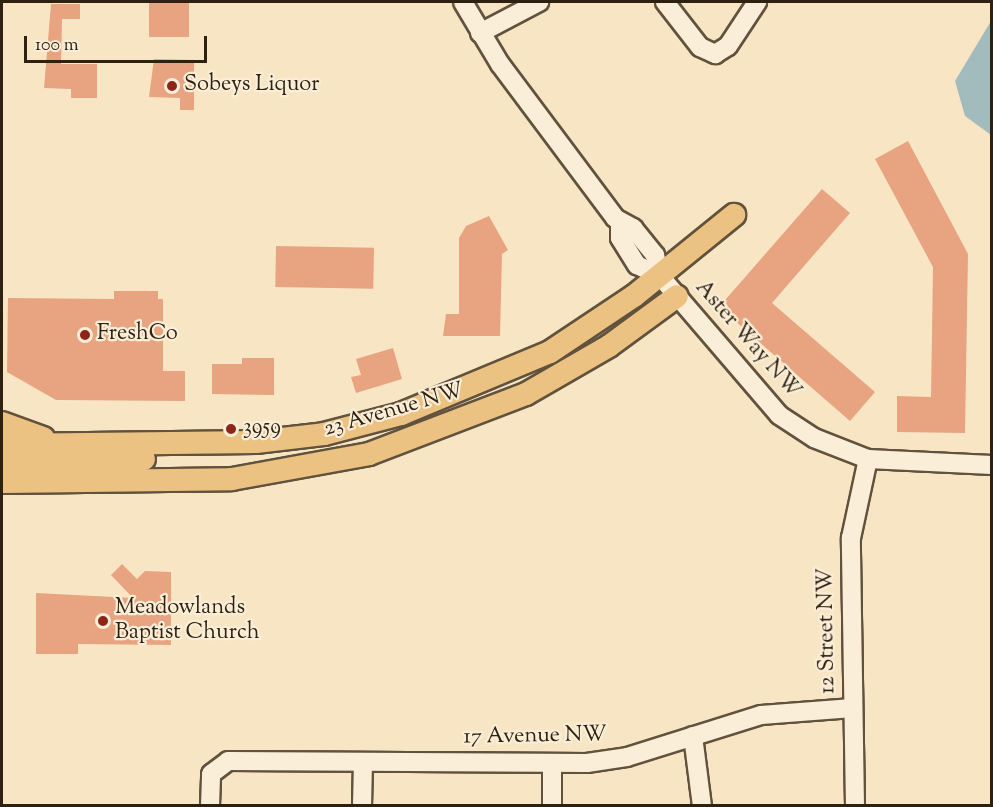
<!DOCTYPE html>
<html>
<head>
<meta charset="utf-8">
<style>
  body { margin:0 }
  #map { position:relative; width:993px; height:807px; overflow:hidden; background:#f8e5c3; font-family:"Sorts Mill Goudy",serif }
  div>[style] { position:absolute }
  .water>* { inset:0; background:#a2bcbe }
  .building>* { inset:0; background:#e8a480; transform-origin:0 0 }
  .roads { filter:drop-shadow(2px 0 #61523d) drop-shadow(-2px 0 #61523d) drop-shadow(0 2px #61523d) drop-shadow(0 -2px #61523d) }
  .minor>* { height:18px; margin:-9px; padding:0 9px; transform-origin:9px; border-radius:9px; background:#faeed8 }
  .major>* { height:22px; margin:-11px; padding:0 11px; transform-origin:11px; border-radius:11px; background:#ecc282 }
  .dots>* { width:16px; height:16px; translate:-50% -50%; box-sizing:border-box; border:3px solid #faeed8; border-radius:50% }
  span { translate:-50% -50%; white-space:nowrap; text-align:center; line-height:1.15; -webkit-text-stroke:4.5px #faeed8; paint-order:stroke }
  .poi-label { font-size:22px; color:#2f2110 }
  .left { translate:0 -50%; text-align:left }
  .street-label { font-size:22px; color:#2f2110 }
  .frame { position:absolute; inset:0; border:3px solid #2f2110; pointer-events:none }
  .scale { position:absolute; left:24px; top:36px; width:183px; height:27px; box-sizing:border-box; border:3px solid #2f2110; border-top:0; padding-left:8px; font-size:18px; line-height:21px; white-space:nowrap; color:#2f2110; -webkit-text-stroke:4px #faeed8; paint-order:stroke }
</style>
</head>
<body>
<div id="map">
  <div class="water">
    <div style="clip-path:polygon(991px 21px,991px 135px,965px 116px,955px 81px)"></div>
  </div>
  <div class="building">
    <div style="left:149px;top:2px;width:40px;height:35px"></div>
    <div style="clip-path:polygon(51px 4px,80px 4px,80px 19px,62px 19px,61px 64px,97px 64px,97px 98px,71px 98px,71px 89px,44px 88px)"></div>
    <div style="clip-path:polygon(154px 59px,194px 60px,194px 110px,180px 110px,180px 98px,149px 97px)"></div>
    <div style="clip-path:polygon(908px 141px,968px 254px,965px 433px,897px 432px,897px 396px,931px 397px,933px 267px,875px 159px)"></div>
    <div style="clip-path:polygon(822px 189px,850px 213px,772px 303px,875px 392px,850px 421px,719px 307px)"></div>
    <div style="clip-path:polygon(489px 216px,508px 250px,502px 254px,500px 336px,443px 336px,446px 314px,459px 314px,459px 238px,466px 226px)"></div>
    <div style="left:276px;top:246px;width:98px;height:41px;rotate:1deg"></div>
    <div style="clip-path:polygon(114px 291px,158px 291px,158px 299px,163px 299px,163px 371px,185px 371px,185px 401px,56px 400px,7px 372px,8px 298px,114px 299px)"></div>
    <div style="clip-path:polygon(393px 348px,402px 379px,356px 393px,351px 377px,361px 375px,356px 359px)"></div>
    <div style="clip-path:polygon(242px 358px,274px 358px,274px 395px,212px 394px,212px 364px,242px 364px)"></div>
    <div style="clip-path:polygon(122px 564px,137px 579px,145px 571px,171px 572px,171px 645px,78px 644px,78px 654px,36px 654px,36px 593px,133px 598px,111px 575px)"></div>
  </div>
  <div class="roads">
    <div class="minor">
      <div style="left:463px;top:2px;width:72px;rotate:59.2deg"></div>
      <div style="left:500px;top:64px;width:192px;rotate:53.2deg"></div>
      <div style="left:615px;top:218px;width:21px;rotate:29deg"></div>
      <div style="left:633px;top:228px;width:35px;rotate:51deg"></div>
      <div style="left:655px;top:255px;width:22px;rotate:77deg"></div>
      <div style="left:660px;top:276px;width:183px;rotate:49.4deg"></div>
      <div style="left:779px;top:415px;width:42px;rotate:33.3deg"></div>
      <div style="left:814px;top:438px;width:58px;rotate:21.3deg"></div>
      <div style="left:868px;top:459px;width:124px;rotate:2.8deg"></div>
      <div style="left:665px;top:2px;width:57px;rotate:52.1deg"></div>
      <div style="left:700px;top:47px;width:17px;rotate:25deg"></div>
      <div style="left:715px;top:54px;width:15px;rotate:-32deg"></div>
      <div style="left:728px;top:46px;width:53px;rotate:-56.6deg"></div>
      <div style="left:480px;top:33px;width:67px;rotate:-27.7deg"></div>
      <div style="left:620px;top:225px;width:13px;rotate:90deg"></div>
      <div style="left:620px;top:238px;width:32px;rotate:58deg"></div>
      <div style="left:637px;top:265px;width:25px;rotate:26deg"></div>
      <div style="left:693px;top:736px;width:71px;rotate:82.7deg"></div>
      <div style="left:210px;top:806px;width:32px;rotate:-88deg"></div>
      <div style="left:211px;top:774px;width:21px;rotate:-37deg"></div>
      <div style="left:228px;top:761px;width:359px;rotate:0.3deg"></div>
      <div style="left:587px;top:763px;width:40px;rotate:-8.5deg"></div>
      <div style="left:627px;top:757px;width:140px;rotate:-17.4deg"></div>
      <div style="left:761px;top:715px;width:92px;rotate:-4.4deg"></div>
      <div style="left:362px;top:806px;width:44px;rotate:-88.7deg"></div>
      <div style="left:552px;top:806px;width:42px;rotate:-90deg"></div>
      <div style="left:855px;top:806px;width:268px;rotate:-90.9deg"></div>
      <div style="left:851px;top:538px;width:81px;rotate:-77.9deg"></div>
    </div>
    <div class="major">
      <div style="left:2px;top:423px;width:44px;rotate:20.1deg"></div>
      <div style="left:2px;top:445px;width:254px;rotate:-0.7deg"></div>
      <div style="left:256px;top:442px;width:68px;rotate:-6.7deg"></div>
      <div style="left:324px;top:434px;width:80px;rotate:-14.6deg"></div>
      <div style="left:401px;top:414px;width:161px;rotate:-22.6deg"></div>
      <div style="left:550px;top:352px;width:101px;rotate:-33.7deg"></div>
      <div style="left:634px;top:296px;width:129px;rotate:-39deg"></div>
      <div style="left:2px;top:465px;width:142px;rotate:-2.4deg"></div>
      <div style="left:2px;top:482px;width:230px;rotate:-0.7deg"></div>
      <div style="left:232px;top:479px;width:139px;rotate:-10.3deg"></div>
      <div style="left:369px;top:454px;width:168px;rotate:-20.9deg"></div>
      <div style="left:526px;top:394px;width:96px;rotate:-30deg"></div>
      <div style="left:609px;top:346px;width:84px;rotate:-36.3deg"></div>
    </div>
  </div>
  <div class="dots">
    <div style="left:172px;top:86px;background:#8f2418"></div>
    <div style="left:85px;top:335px;background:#8f2418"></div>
    <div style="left:231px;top:429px;background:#8f2418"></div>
    <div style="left:103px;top:621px;background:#8f2418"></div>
  </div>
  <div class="poi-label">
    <span class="left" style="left:184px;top:86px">Sobeys Liquor</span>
    <span class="left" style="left:97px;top:335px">FreshCo</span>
    <span class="left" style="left:243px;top:429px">3959</span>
    <span class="left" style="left:115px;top:621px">Meadowlands<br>Baptist Church</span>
  </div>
  <div class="street-label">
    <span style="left:747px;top:340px;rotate:49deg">Aster Way NW</span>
    <span style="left:394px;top:411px;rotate:-16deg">23 Avenue NW</span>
    <span style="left:828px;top:631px;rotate:-91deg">12 Street NW</span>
    <span style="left:535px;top:737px;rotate:-1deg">17 Avenue NW</span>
  </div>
  <div class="frame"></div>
  <div class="scale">100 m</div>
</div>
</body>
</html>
